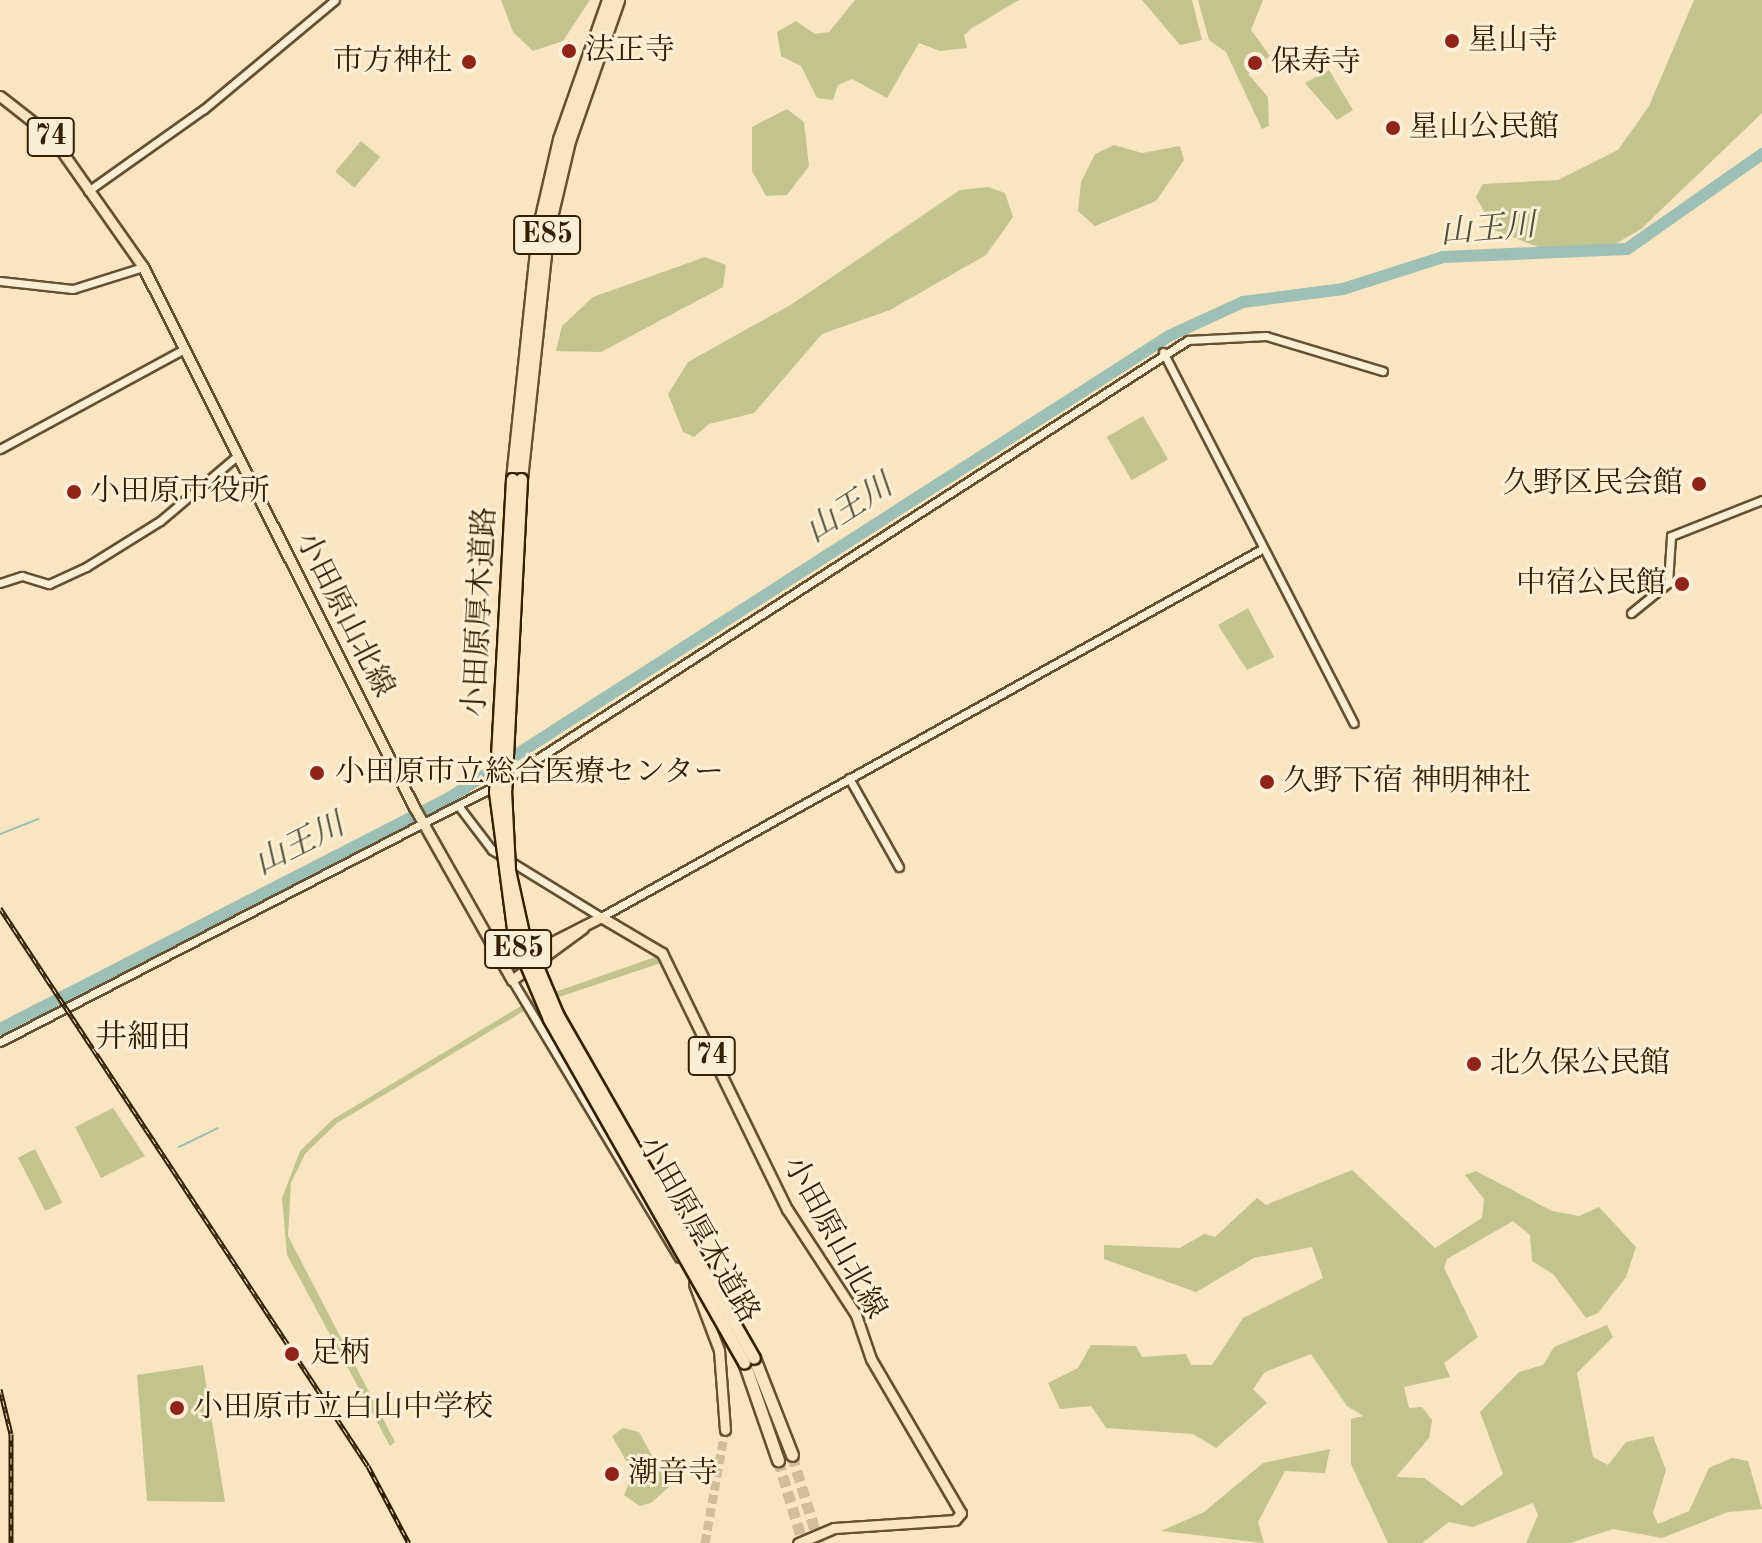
<!DOCTYPE html>
<html>
<head>
<meta charset="utf-8">
<style>
  body { margin:0 }
  #map { position:relative; width:1762px; height:1543px; overflow:hidden; background:#f9e5c0; font-family:"Old Standard TT","Noto Serif JP",serif }
  div>[style] { position:absolute }
  .green>* { inset:0; background:#c3c38e; transform-origin:0 0 }
  .stream>* { height:2px; margin:-1px; padding:0 1px; transform-origin:1px; border-radius:1px; background:#9ebfb6 }
  .river>* { height:12px; margin:-6px; padding:0 6px; transform-origin:6px; border-radius:6px; background:#9ebfb6 }
  .major-tunnel>* { height:9px; margin-top:-4.5px; transform-origin:0; background:repeating-linear-gradient(90deg,#d2bd9a 0 9px,transparent 0 13.5px) }
  .highway-tunnel>* { height:11px; margin-top:-5.5px; transform-origin:0; background:repeating-linear-gradient(90deg,#d2bd9a 0 11px,transparent 0 16.5px) }
  .roads { filter:drop-shadow(2px 0 #655030) drop-shadow(-2px 0 #655030) drop-shadow(0 2px #655030) drop-shadow(0 -2px #655030) }
  .minor>* { height:7px; margin:-3.5px; padding:0 3.5px; transform-origin:3.5px; border-radius:3.5px; background:#fbeed6 }
  .major>* { height:9px; margin:-4.5px; padding:0 4.5px; transform-origin:4.5px; border-radius:4.5px; background:#f9e5c0 }
  .highway>* { height:11px; margin:-5.5px; padding:0 5.5px; transform-origin:5.5px; border-radius:5.5px; background:#f9e5c0 }
  .rail>* { height:5px; margin-top:-2.5px; transform-origin:0; background:repeating-linear-gradient(90deg,#fbeed6 0 6px,#341f00 0 12px); box-sizing:border-box; border-block:2px solid #341f00 }
  .bridges { filter:drop-shadow(2px 0 #341f00) drop-shadow(-2px 0 #341f00) drop-shadow(0 2px #341f00) drop-shadow(0 -2px #341f00) }
  .highway-bridge>* { height:11px; margin:-5.5px; padding:0 5.5px; transform-origin:5.5px; border-radius:5.5px; background:#f9e5c0 }
  .dots>* { width:22px; height:22px; translate:-50% -50%; box-sizing:border-box; border:4px solid #fbeed6; border-radius:50% }
  span { translate:-50% -50%; white-space:nowrap; text-align:center; line-height:1.15; -webkit-text-stroke:6px #fbeed6; paint-order:stroke }
  .shield-label span { padding:2px 6px; background:#fbeed6; border:2px solid; border-radius:6px; -webkit-text-stroke-width:0 }
  .shield-label { font-size:28px; color:#341f00; font-weight:700 }
  .poi-label { font-size:30px; color:#341f00 }
  .left { translate:0 -50%; text-align:left }
  .right { translate:-100% -50%; text-align:right }
  .street-label { font-size:30px; color:#341f00 }
  .water-label { font-size:32px; color:#544f37; font-style:italic }
  .neighbourhood-label { font-size:32px; color:#341f00 }
</style>
</head>
<body>
<div id="map">
  <div class="green">
    <div style="clip-path:polygon(501px 0,590px 0,563px 41px,533px 51px,513px 32px)"></div>
    <div style="clip-path:polygon(855px 0,1019px 0,972px 28px,964px 35px,967px 48px,940px 51px,919px 43px,887px 98px,852px 79px,838px 85px,833px 100px,817px 98px,801px 66px,781px 56px,777px 32px,796px 21px,815px 34px,829px 32px)"></div>
    <div style="clip-path:polygon(1142px 0,1192px 0,1202px 40px,1180px 45px)"></div>
    <div style="clip-path:polygon(1198px 0,1263px 0,1251px 30px,1270px 56px,1248px 74px,1268px 97px,1269px 126px,1262px 129px,1226px 52px,1209px 40px)"></div>
    <div style="clip-path:polygon(1694px 0,1762px 0,1762px 113px,1641px 229px,1600px 253px,1564px 257px,1494px 230px,1476px 197px,1483px 184px,1558px 180px,1618px 150px,1649px 106px)"></div>
    <div style="clip-path:polygon(1329px 70px,1353px 110px,1337px 120px,1305px 83px)"></div>
    <div style="clip-path:polygon(787px 109px,804px 122px,809px 166px,787px 195px,766px 196px,752px 171px,752px 127px)"></div>
    <div style="left:361px;top:141px;width:25px;height:40px;rotate:40deg"></div>
    <div style="clip-path:polygon(1114px 145px,1142px 153px,1180px 146px,1184px 160px,1156px 201px,1095px 226px,1078px 211px,1081px 182px,1095px 154px)"></div>
    <div style="clip-path:polygon(988px 187px,1005px 193px,1013px 217px,986px 255px,890px 310px,822px 334px,754px 413px,709px 424px,694px 437px,683px 432px,668px 394px,688px 362px,792px 304px,960px 190px)"></div>
    <div style="clip-path:polygon(705px 257px,726px 265px,723px 287px,601px 352px,556px 351px,562px 326px,593px 297px)"></div>
    <div style="left:1143px;top:416px;width:50px;height:42px;rotate:60deg"></div>
    <div style="clip-path:polygon(1248px 608px,1274px 657px,1247px 670px,1218px 625px)"></div>
    <div style="clip-path:polygon(661px 955px,664px 962px,532px 1006px,337px 1123px,305px 1154px,291px 1183px,288px 1236px,395px 1442px,390px 1446px,287px 1255px,282px 1198px,300px 1151px,332px 1120px,529px 1001px)"></div>
    <div style="clip-path:polygon(113px 1108px,145px 1156px,101px 1178px,75px 1127px)"></div>
    <div style="left:35px;top:1149px;width:60px;height:19px;rotate:63deg"></div>
    <div style="clip-path:polygon(1352px 1170px,1435px 1248px,1482px 1218px,1484px 1199px,1465px 1175px,1476px 1171px,1552px 1211px,1579px 1216px,1599px 1207px,1636px 1247px,1626px 1277px,1598px 1313px,1586px 1318px,1553px 1274px,1532px 1261px,1530px 1235px,1513px 1221px,1447px 1259px,1444px 1268px,1478px 1337px,1444px 1363px,1450px 1377px,1404px 1387px,1409px 1408px,1422px 1407px,1432px 1420px,1429px 1438px,1396px 1477px,1424px 1478px,1462px 1506px,1503px 1474px,1480px 1412px,1519px 1372px,1543px 1365px,1554px 1347px,1607px 1325px,1613px 1337px,1577px 1373px,1593px 1457px,1608px 1465px,1626px 1442px,1653px 1436px,1666px 1470px,1653px 1513px,1658px 1524px,1689px 1511px,1709px 1468px,1732px 1458px,1748px 1461px,1762px 1509px,1728px 1512px,1662px 1538px,1613px 1529px,1570px 1543px,1526px 1543px,1538px 1515px,1533px 1503px,1473px 1527px,1449px 1522px,1422px 1543px,1388px 1543px,1351px 1464px,1351px 1419px,1363px 1416px,1347px 1406px,1311px 1354px,1265px 1372px,1253px 1389px,1267px 1403px,1216px 1448px,1193px 1434px,1106px 1428px,1091px 1406px,1060px 1409px,1048px 1383px,1078px 1368px,1091px 1345px,1136px 1346px,1142px 1357px,1186px 1354px,1191px 1365px,1212px 1365px,1243px 1318px,1323px 1278px,1312px 1247px,1254px 1258px,1196px 1292px,1104px 1259px,1104px 1245px,1180px 1248px,1204px 1234px,1215px 1237px,1257px 1198px,1266px 1205px)"></div>
    <div style="clip-path:polygon(203px 1365px,225px 1502px,147px 1501px,137px 1375px)"></div>
    <div style="clip-path:polygon(623px 1428px,639px 1432px,669px 1487px,651px 1503px,640px 1506px,624px 1495px,633px 1473px,612px 1436px)"></div>
    <div style="clip-path:polygon(1330px 1449px,1325px 1473px,1285px 1471px,1258px 1522px,1264px 1543px,1161px 1531px,1204px 1512px,1263px 1463px)"></div>
  </div>
  <div class="stream">
    <div style="left:0;top:834px;width:41px;rotate:-21.5deg"></div>
    <div style="left:179px;top:1147px;width:43px;rotate:-26deg"></div>
  </div>
  <div class="river">
    <div style="left:0;top:1029px;width:505px;rotate:-27.22deg"></div>
    <div style="left:449px;top:798px;width:855px;rotate:-32.69deg"></div>
    <div style="left:1169px;top:336px;width:81px;rotate:-24.7deg"></div>
    <div style="left:1243px;top:302px;width:101px;rotate:-7.4deg"></div>
    <div style="left:1343px;top:289px;width:105px;rotate:-17.7deg"></div>
    <div style="left:1443px;top:257px;width:184px;rotate:-2.5deg"></div>
    <div style="left:1627px;top:249px;width:165px;rotate:-35.1deg"></div>
  </div>
  <div class="major-tunnel">
    <div style="left:705px;top:1543px;width:115px;rotate:-80deg"></div>
  </div>
  <div class="highway-tunnel">
    <div style="left:792px;top:1455px;width:92px;rotate:72.9deg"></div>
    <div style="left:778px;top:1460px;width:87px;rotate:73.2deg"></div>
  </div>
  <div class="roads">
    <div class="minor">
      <div style="left:88px;top:191px;width:142px;rotate:-35.3deg"></div>
      <div style="left:204px;top:109px;width:170px;rotate:-39.8deg"></div>
      <div style="left:0;top:281px;width:73px;rotate:6.3deg"></div>
      <div style="left:73px;top:289px;width:73px;rotate:-17.4deg"></div>
      <div style="left:1163px;top:352px;width:417px;rotate:62.8deg"></div>
      <div style="left:0;top:449px;width:209px;rotate:-28.5deg"></div>
      <div style="left:0;top:583px;width:23px;rotate:-18deg"></div>
      <div style="left:22px;top:576px;width:28px;rotate:17deg"></div>
      <div style="left:49px;top:584px;width:41px;rotate:-24.7deg"></div>
      <div style="left:86px;top:567px;width:87px;rotate:-31.9deg"></div>
      <div style="left:160px;top:521px;width:101px;rotate:-40.2deg"></div>
      <div style="left:1631px;top:613px;width:48px;rotate:-39deg"></div>
      <div style="left:1668px;top:583px;width:47px;rotate:-86.3deg"></div>
      <div style="left:1671px;top:536px;width:98px;rotate:-21.6deg"></div>
      <div style="left:849px;top:778px;width:102px;rotate:60.7deg"></div>
      <div style="left:506px;top:779px;width:811px;rotate:-32.77deg"></div>
      <div style="left:1188px;top:340px;width:78px;rotate:-2.9deg"></div>
      <div style="left:1266px;top:336px;width:122px;rotate:16.7deg"></div>
      <div style="left:460px;top:808px;width:53px;rotate:52.7deg"></div>
      <div style="left:492px;top:850px;width:128px;rotate:31.6deg"></div>
      <div style="left:601px;top:917px;width:757px;rotate:-29.11deg"></div>
      <div style="left:512px;top:980px;width:324px;rotate:59deg"></div>
      <div style="left:0;top:1042px;width:557px;rotate:-27.35deg"></div>
    </div>
    <div class="major">
      <div style="left:0;top:96px;width:65px;rotate:38.1deg"></div>
      <div style="left:51px;top:136px;width:160px;rotate:54.9deg"></div>
      <div style="left:143px;top:267px;width:604px;rotate:63.35deg"></div>
      <div style="left:414px;top:807px;width:199px;rotate:60.5deg"></div>
      <div style="left:512px;top:980px;width:88px;rotate:-36.2deg"></div>
      <div style="left:505px;top:966px;width:108px;rotate:-27deg"></div>
      <div style="left:601px;top:917px;width:71px;rotate:30.5deg"></div>
      <div style="left:662px;top:953px;width:285px;rotate:64deg"></div>
      <div style="left:787px;top:1209px;width:126px;rotate:56.9deg"></div>
      <div style="left:856px;top:1315px;width:46px;rotate:71.2deg"></div>
      <div style="left:871px;top:1359px;width:178px;rotate:59.7deg"></div>
      <div style="left:961px;top:1513px;width:9px;rotate:131deg"></div>
      <div style="left:955px;top:1520px;width:121px;rotate:176.2deg"></div>
      <div style="left:834px;top:1528px;width:39px;rotate:157deg"></div>
      <div style="left:694px;top:1284px;width:71px;rotate:69.3deg"></div>
      <div style="left:719px;top:1350px;width:80px;rotate:85.7deg"></div>
    </div>
    <div class="highway">
      <div style="left:512px;top:479px;width:250px;rotate:-84deg"></div>
      <div style="left:538px;top:230px;width:93px;rotate:-77deg"></div>
      <div style="left:559px;top:139px;width:147px;rotate:-70.6deg"></div>
      <div style="left:521px;top:479px;width:246px;rotate:-83.9deg"></div>
      <div style="left:547px;top:234px;width:96px;rotate:-76.7deg"></div>
      <div style="left:569px;top:141px;width:149px;rotate:-70.8deg"></div>
      <div style="left:754px;top:1358px;width:104px;rotate:68.6deg"></div>
      <div style="left:744px;top:1362px;width:104px;rotate:70.9deg"></div>
    </div>
  </div>
  <div class="rail">
    <div style="left:0;top:908px;width:668px;rotate:56.6deg"></div>
    <div style="left:368px;top:1466px;width:87px;rotate:62deg"></div>
    <div style="left:0;top:1389px;width:46px;rotate:76.3deg"></div>
    <div style="left:11px;top:1434px;width:109px;rotate:90deg"></div>
  </div>
  <div class="bridges">
    <div class="highway-bridge">
      <div style="left:512px;top:479px;width:313px;rotate:93.1deg"></div>
      <div style="left:495px;top:792px;width:145px;rotate:82.5deg"></div>
      <div style="left:514px;top:936px;width:90px;rotate:67.1deg"></div>
      <div style="left:549px;top:1019px;width:395px;rotate:60.4deg"></div>
      <div style="left:521px;top:479px;width:311px;rotate:92.9deg"></div>
      <div style="left:505px;top:790px;width:80px;rotate:87.1deg"></div>
      <div style="left:509px;top:870px;width:65px;rotate:77.5deg"></div>
      <div style="left:523px;top:933px;width:88px;rotate:67.2deg"></div>
      <div style="left:557px;top:1014px;width:396px;rotate:60.2deg"></div>
    </div>
  </div>
  <div class="dots">
    <div style="left:1452px;top:41px;background:#8f2418"></div>
    <div style="left:569px;top:51px;background:#8f2418"></div>
    <div style="left:469px;top:62px;background:#8f2418"></div>
    <div style="left:1255px;top:63px;background:#8f2418"></div>
    <div style="left:1393px;top:128px;background:#8f2418"></div>
    <div style="left:1699px;top:484px;background:#8f2418"></div>
    <div style="left:74px;top:492px;background:#8f2418"></div>
    <div style="left:1682px;top:584px;background:#8f2418"></div>
    <div style="left:317px;top:773px;background:#8f2418"></div>
    <div style="left:1267px;top:782px;background:#8f2418"></div>
    <div style="left:1474px;top:1064px;background:#8f2418"></div>
    <div style="left:292px;top:1354px;background:#8f2418"></div>
    <div style="left:177px;top:1408px;background:#8f2418"></div>
    <div style="left:612px;top:1474px;background:#8f2418"></div>
  </div>
  <div class="shield-label">
    <span style="left:51px;top:137px">74</span>
    <span style="left:547px;top:235px">E85</span>
    <span style="left:518px;top:949px">E85</span>
    <span style="left:712px;top:1056px">74</span>
  </div>
  <div class="poi-label">
    <span class="left" style="left:1468px;top:41px">星山寺</span>
    <span class="left" style="left:585px;top:51px">法正寺</span>
    <span class="right" style="left:453px;top:62px">市方神社</span>
    <span class="left" style="left:1271px;top:63px">保寿寺</span>
    <span class="left" style="left:1409px;top:128px">星山公民館</span>
    <span class="right" style="left:1683px;top:484px">久野区民会館</span>
    <span class="left" style="left:90px;top:492px">小田原市役所</span>
    <span class="right" style="left:1666px;top:584px">中宿公民館</span>
    <span class="left" style="left:335px;top:773px">小田原市立総合医療センター</span>
    <span class="left" style="left:1283px;top:782px">久野下宿 神明神社</span>
    <span class="left" style="left:1490px;top:1064px">北久保公民館</span>
    <span class="left" style="left:310px;top:1354px">足柄</span>
    <span class="left" style="left:193px;top:1408px">小田原市立白山中学校</span>
    <span class="left" style="left:628px;top:1474px">潮音寺</span>
  </div>
  <div class="street-label">
    <span style="left:481px;top:612px;rotate:-87deg">小田原厚木道路</span>
    <span style="left:344px;top:615px;rotate:63deg">小田原山北線</span>
    <span style="left:698px;top:1230px;rotate:60deg">小田原厚木道路</span>
    <span style="left:834px;top:1238px;rotate:61deg">小田原山北線</span>
  </div>
  <div class="water-label">
    <span style="left:1488px;top:231px;rotate:-5deg">山王川</span>
    <span style="left:850px;top:510px;rotate:-33deg">山王川</span>
    <span style="left:300px;top:846px;rotate:-27deg">山王川</span>
  </div>
  <div class="neighbourhood-label">
    <span style="left:143px;top:1039px">井細田</span>
  </div>
</div>
</body>
</html>
